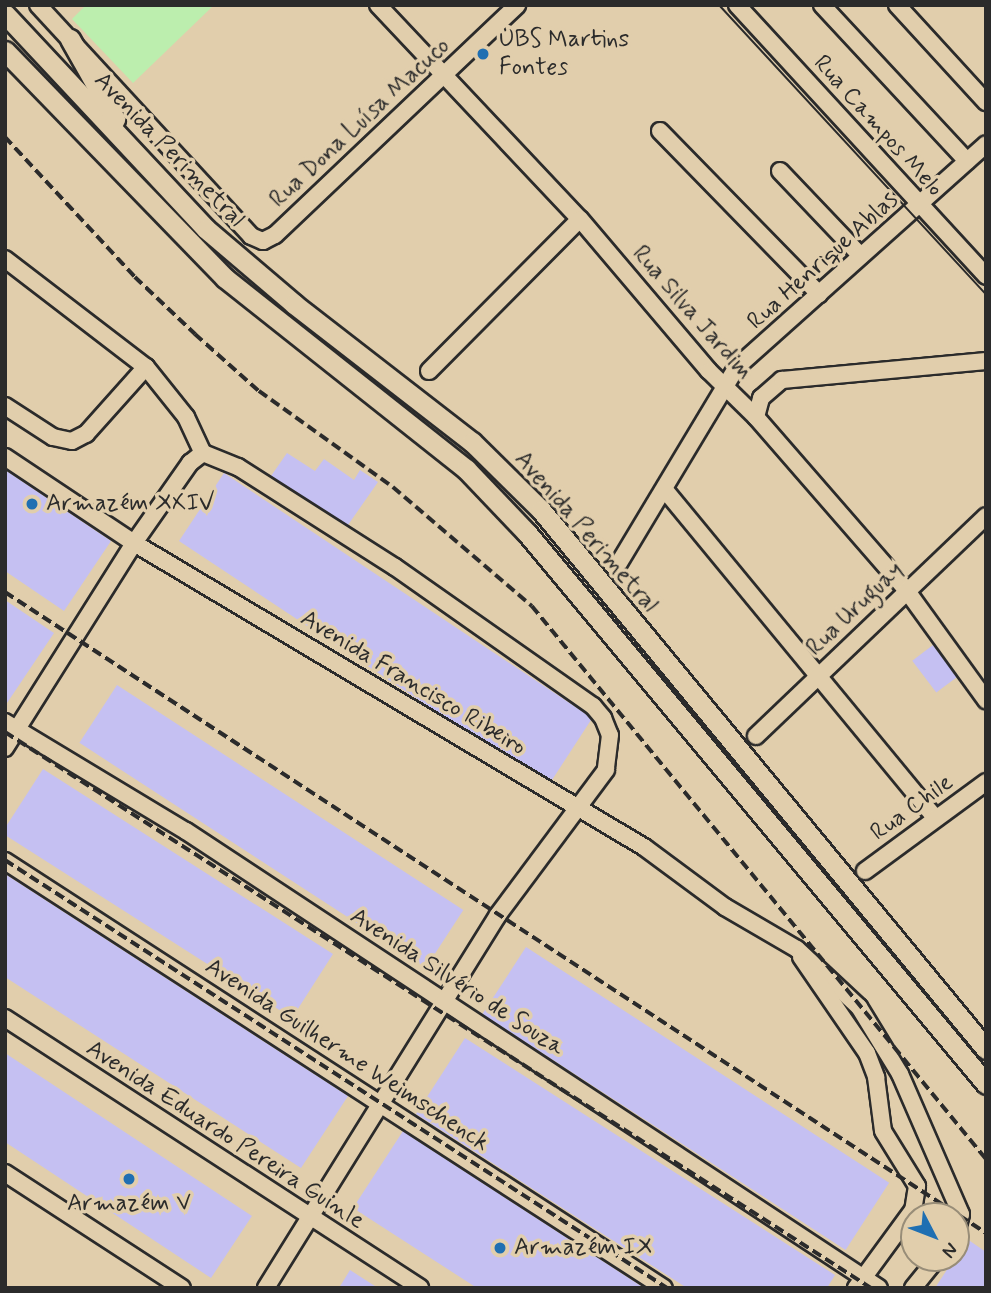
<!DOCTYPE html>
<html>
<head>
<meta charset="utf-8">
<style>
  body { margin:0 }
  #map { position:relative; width:991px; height:1293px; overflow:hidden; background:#e1ceac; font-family:Mynerve,sans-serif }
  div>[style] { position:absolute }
  .green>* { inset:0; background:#bceeae }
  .building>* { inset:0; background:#c5c0f2; transform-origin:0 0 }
  .roads { filter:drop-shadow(2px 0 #2b2b2b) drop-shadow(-2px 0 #2b2b2b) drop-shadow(0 2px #2b2b2b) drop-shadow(0 -2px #2b2b2b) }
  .minor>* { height:16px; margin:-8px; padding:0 8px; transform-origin:8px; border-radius:8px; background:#e1ceac }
  .major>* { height:19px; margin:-9.5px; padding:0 9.5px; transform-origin:9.5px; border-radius:9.5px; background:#e1ceac }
  .tram>* { height:2px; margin:-1px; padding:0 1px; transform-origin:1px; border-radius:1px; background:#2b2b2b }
  .rail>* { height:3.5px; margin-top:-1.75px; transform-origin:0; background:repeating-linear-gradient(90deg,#2b2b2b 0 10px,transparent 0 15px) }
  .dots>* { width:19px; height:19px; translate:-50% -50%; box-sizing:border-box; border:4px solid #e1ceac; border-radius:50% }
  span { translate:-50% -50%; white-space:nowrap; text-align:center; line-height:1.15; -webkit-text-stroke:7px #e1ceac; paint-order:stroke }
  .poi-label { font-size:24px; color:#2b2b2b }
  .left { translate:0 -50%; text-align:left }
  .street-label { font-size:24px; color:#2b2b2b }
  .frame { position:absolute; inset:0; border:7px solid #2b2b2b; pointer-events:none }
  .north { position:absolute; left:900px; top:1202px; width:70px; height:70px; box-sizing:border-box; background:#e1ceac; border:2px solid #988d78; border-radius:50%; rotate:132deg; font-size:19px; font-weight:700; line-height:28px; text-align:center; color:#2b2b2b }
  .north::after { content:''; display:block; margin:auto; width:24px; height:32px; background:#1f6fb2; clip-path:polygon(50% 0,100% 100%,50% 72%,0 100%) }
</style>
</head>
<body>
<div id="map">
  <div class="green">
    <div style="clip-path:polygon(86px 5px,214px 5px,133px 83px,72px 19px)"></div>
  </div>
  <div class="building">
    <div style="clip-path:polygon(287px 453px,315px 471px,324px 459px,354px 480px,360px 470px,378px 482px,348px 525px,271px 476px)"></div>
    <div style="clip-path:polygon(5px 470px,111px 541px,64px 611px,5px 571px)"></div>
    <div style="clip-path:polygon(224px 473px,586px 714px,591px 720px,552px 780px,434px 710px,179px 541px)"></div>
    <div style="clip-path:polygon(5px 600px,54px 633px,5px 706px)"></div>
    <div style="left:933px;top:645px;width:40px;height:26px;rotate:53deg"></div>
    <div style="left:117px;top:685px;width:413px;height:69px;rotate:33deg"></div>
    <div style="clip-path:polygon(43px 769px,333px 954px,292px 1018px,5px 835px,5px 828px)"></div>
    <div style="clip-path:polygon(5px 874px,348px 1096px,301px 1168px,5px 977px)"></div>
    <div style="left:526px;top:947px;width:433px;height:80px;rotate:33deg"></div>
    <div style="clip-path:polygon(465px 1038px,835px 1275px,827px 1288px,687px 1288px,416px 1114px)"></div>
    <div style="clip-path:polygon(5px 1053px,252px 1216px,211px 1278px,5px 1142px)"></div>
    <div style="clip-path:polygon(403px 1131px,413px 1138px,644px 1288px,477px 1288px,353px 1208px)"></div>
    <div style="clip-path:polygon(967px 1239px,986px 1252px,986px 1288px,935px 1288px)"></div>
    <div style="clip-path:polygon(350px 1270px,378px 1288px,339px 1288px)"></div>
  </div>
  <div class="roads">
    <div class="minor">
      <div style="left:38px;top:5px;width:314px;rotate:47.3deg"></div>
      <div style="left:251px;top:236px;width:13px;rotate:23deg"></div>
      <div style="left:263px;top:241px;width:13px;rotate:-27deg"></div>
      <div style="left:275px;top:235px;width:334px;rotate:-43.5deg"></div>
      <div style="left:378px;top:5px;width:294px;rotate:46.7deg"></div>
      <div style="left:580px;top:219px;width:199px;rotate:49.7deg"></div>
      <div style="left:709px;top:371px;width:66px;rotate:44.4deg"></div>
      <div style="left:756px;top:417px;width:230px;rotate:49deg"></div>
      <div style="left:907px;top:591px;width:135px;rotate:54.1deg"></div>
      <div style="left:737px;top:5px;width:368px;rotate:47.4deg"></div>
      <div style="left:822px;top:5px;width:213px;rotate:47.1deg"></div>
      <div style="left:897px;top:5px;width:132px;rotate:47.5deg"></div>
      <div style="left:660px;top:131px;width:228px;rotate:45.7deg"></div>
      <div style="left:780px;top:171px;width:117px;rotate:46.4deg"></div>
      <div style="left:5px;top:259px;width:178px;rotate:37.5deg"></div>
      <div style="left:146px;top:367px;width:64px;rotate:51.3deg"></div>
      <div style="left:186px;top:417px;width:40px;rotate:65deg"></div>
      <div style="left:429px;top:371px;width:214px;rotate:-45.2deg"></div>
      <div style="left:5px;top:406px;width:57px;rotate:32.9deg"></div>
      <div style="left:53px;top:437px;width:19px;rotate:12deg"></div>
      <div style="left:72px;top:441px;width:16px;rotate:-27deg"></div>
      <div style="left:86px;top:434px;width:90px;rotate:-48.2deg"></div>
      <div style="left:756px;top:417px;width:20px;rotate:-75deg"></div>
      <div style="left:761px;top:398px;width:28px;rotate:-41deg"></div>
      <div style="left:782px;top:380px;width:205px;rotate:-5.3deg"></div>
      <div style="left:5px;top:457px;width:155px;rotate:33.7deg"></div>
      <div style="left:134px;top:543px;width:594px;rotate:30.8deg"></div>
      <div style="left:644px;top:847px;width:101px;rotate:36.5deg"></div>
      <div style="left:725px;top:907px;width:83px;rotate:30.3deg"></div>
      <div style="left:797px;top:949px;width:85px;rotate:43.1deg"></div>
      <div style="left:859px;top:1007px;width:79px;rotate:58.5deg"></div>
      <div style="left:900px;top:1074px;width:153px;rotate:66.5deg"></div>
      <div style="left:961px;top:1214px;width:21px;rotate:104deg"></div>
      <div style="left:665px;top:490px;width:424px;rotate:50.5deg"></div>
      <div style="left:619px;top:563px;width:229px;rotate:-59deg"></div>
      <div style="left:737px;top:367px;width:334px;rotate:-41.8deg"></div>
      <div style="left:5px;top:722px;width:211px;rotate:31.1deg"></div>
      <div style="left:186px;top:831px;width:830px;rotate:33.4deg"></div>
      <div style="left:756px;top:736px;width:318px;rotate:-43.7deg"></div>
      <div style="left:5px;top:748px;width:242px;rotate:-57.8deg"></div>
      <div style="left:134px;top:543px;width:98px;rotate:-55deg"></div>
      <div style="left:190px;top:463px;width:16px;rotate:-38deg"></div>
      <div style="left:203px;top:453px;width:38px;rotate:22deg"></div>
      <div style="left:238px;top:467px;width:186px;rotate:32.5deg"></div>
      <div style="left:395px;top:567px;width:242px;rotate:35.1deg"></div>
      <div style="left:593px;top:706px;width:16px;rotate:50deg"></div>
      <div style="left:603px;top:718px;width:18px;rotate:68deg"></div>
      <div style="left:610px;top:735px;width:35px;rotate:97deg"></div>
      <div style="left:606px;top:770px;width:181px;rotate:126.7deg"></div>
      <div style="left:498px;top:915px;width:439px;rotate:121.9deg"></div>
      <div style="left:5px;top:861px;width:785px;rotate:32.94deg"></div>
      <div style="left:865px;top:871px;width:150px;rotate:-36.3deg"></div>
      <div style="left:801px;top:957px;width:116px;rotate:55.5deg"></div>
      <div style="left:867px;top:1053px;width:26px;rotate:69deg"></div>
      <div style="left:876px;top:1077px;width:54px;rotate:82.6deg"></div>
      <div style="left:883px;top:1131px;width:65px;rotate:58.3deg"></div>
      <div style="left:917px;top:1186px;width:24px;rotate:99deg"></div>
      <div style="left:913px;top:1210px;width:97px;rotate:126.2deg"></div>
      <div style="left:5px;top:1018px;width:495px;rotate:33deg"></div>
      <div style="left:5px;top:1173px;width:211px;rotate:33deg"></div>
      <div style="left:913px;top:1288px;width:38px;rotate:-51deg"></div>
    </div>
    <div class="major">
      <div style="left:5px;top:14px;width:294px;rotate:46.9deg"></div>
      <div style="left:206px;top:229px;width:116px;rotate:40.4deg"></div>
      <div style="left:294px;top:304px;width:225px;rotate:37.8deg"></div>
      <div style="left:472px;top:442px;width:97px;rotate:44.6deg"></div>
      <div style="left:541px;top:510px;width:699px;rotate:50.46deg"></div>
      <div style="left:70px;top:39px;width:92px;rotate:60.6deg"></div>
      <div style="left:5px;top:51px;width:316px;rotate:45.9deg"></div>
      <div style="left:225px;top:278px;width:308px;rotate:38.4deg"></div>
      <div style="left:466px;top:469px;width:88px;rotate:46.4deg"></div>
      <div style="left:527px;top:533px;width:717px;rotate:50.2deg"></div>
    </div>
  </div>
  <div class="tram">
    <div style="left:719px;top:5px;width:393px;rotate:47.3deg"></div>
  </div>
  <div class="rail">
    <div style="left:5px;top:137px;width:191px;rotate:47.1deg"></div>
    <div style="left:135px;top:277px;width:83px;rotate:43.5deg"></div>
    <div style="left:195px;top:334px;width:86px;rotate:41.7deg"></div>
    <div style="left:259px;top:391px;width:165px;rotate:35.6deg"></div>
    <div style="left:393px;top:487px;width:183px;rotate:40.6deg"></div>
    <div style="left:532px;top:606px;width:715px;rotate:50.61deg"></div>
    <div style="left:5px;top:592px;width:1172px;rotate:33.16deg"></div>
    <div style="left:5px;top:732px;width:1029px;rotate:32.7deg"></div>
    <div style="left:5px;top:860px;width:788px;rotate:32.88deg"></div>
  </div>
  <div class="dots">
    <div style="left:483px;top:54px;background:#1f6fb2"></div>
    <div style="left:32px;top:504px;background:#1f6fb2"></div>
    <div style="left:129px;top:1179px;background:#1f6fb2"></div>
    <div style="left:500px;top:1248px;background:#1f6fb2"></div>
  </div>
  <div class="poi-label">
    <span class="left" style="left:499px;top:54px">UBS Martins<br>Fontes</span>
    <span class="left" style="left:46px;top:504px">Armazém XXIV</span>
    <span style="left:129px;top:1204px">Armazém V</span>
    <span class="left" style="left:514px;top:1248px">Armazém IX</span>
  </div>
  <div class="street-label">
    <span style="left:360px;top:123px;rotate:-43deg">Rua Dona Luísa Macuco</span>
    <span style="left:878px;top:126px;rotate:48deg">Rua Campos Melo</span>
    <span style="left:169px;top:150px;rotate:46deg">Avenida Perimetral</span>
    <span style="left:823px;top:261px;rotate:-42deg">Rua Henrique Ablas</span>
    <span style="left:692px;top:313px;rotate:49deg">Rua Silva Jardim</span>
    <span style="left:586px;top:532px;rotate:49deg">Avenida Perimetral</span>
    <span style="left:855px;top:609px;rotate:-44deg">Rua Uruguay</span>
    <span style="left:413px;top:683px;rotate:31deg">Avenida Francisco Ribeiro</span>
    <span style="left:912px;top:808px;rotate:-36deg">Rua Chile</span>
    <span style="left:457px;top:982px;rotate:33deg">Avenida Silvério de Souza</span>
    <span style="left:347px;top:1055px;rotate:33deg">Avenida Guilherme Weimschenck</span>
    <span style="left:225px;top:1135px;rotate:33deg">Avenida Eduardo Pereira Guinle</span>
  </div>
  <div class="frame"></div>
  <div class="north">N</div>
</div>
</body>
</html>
